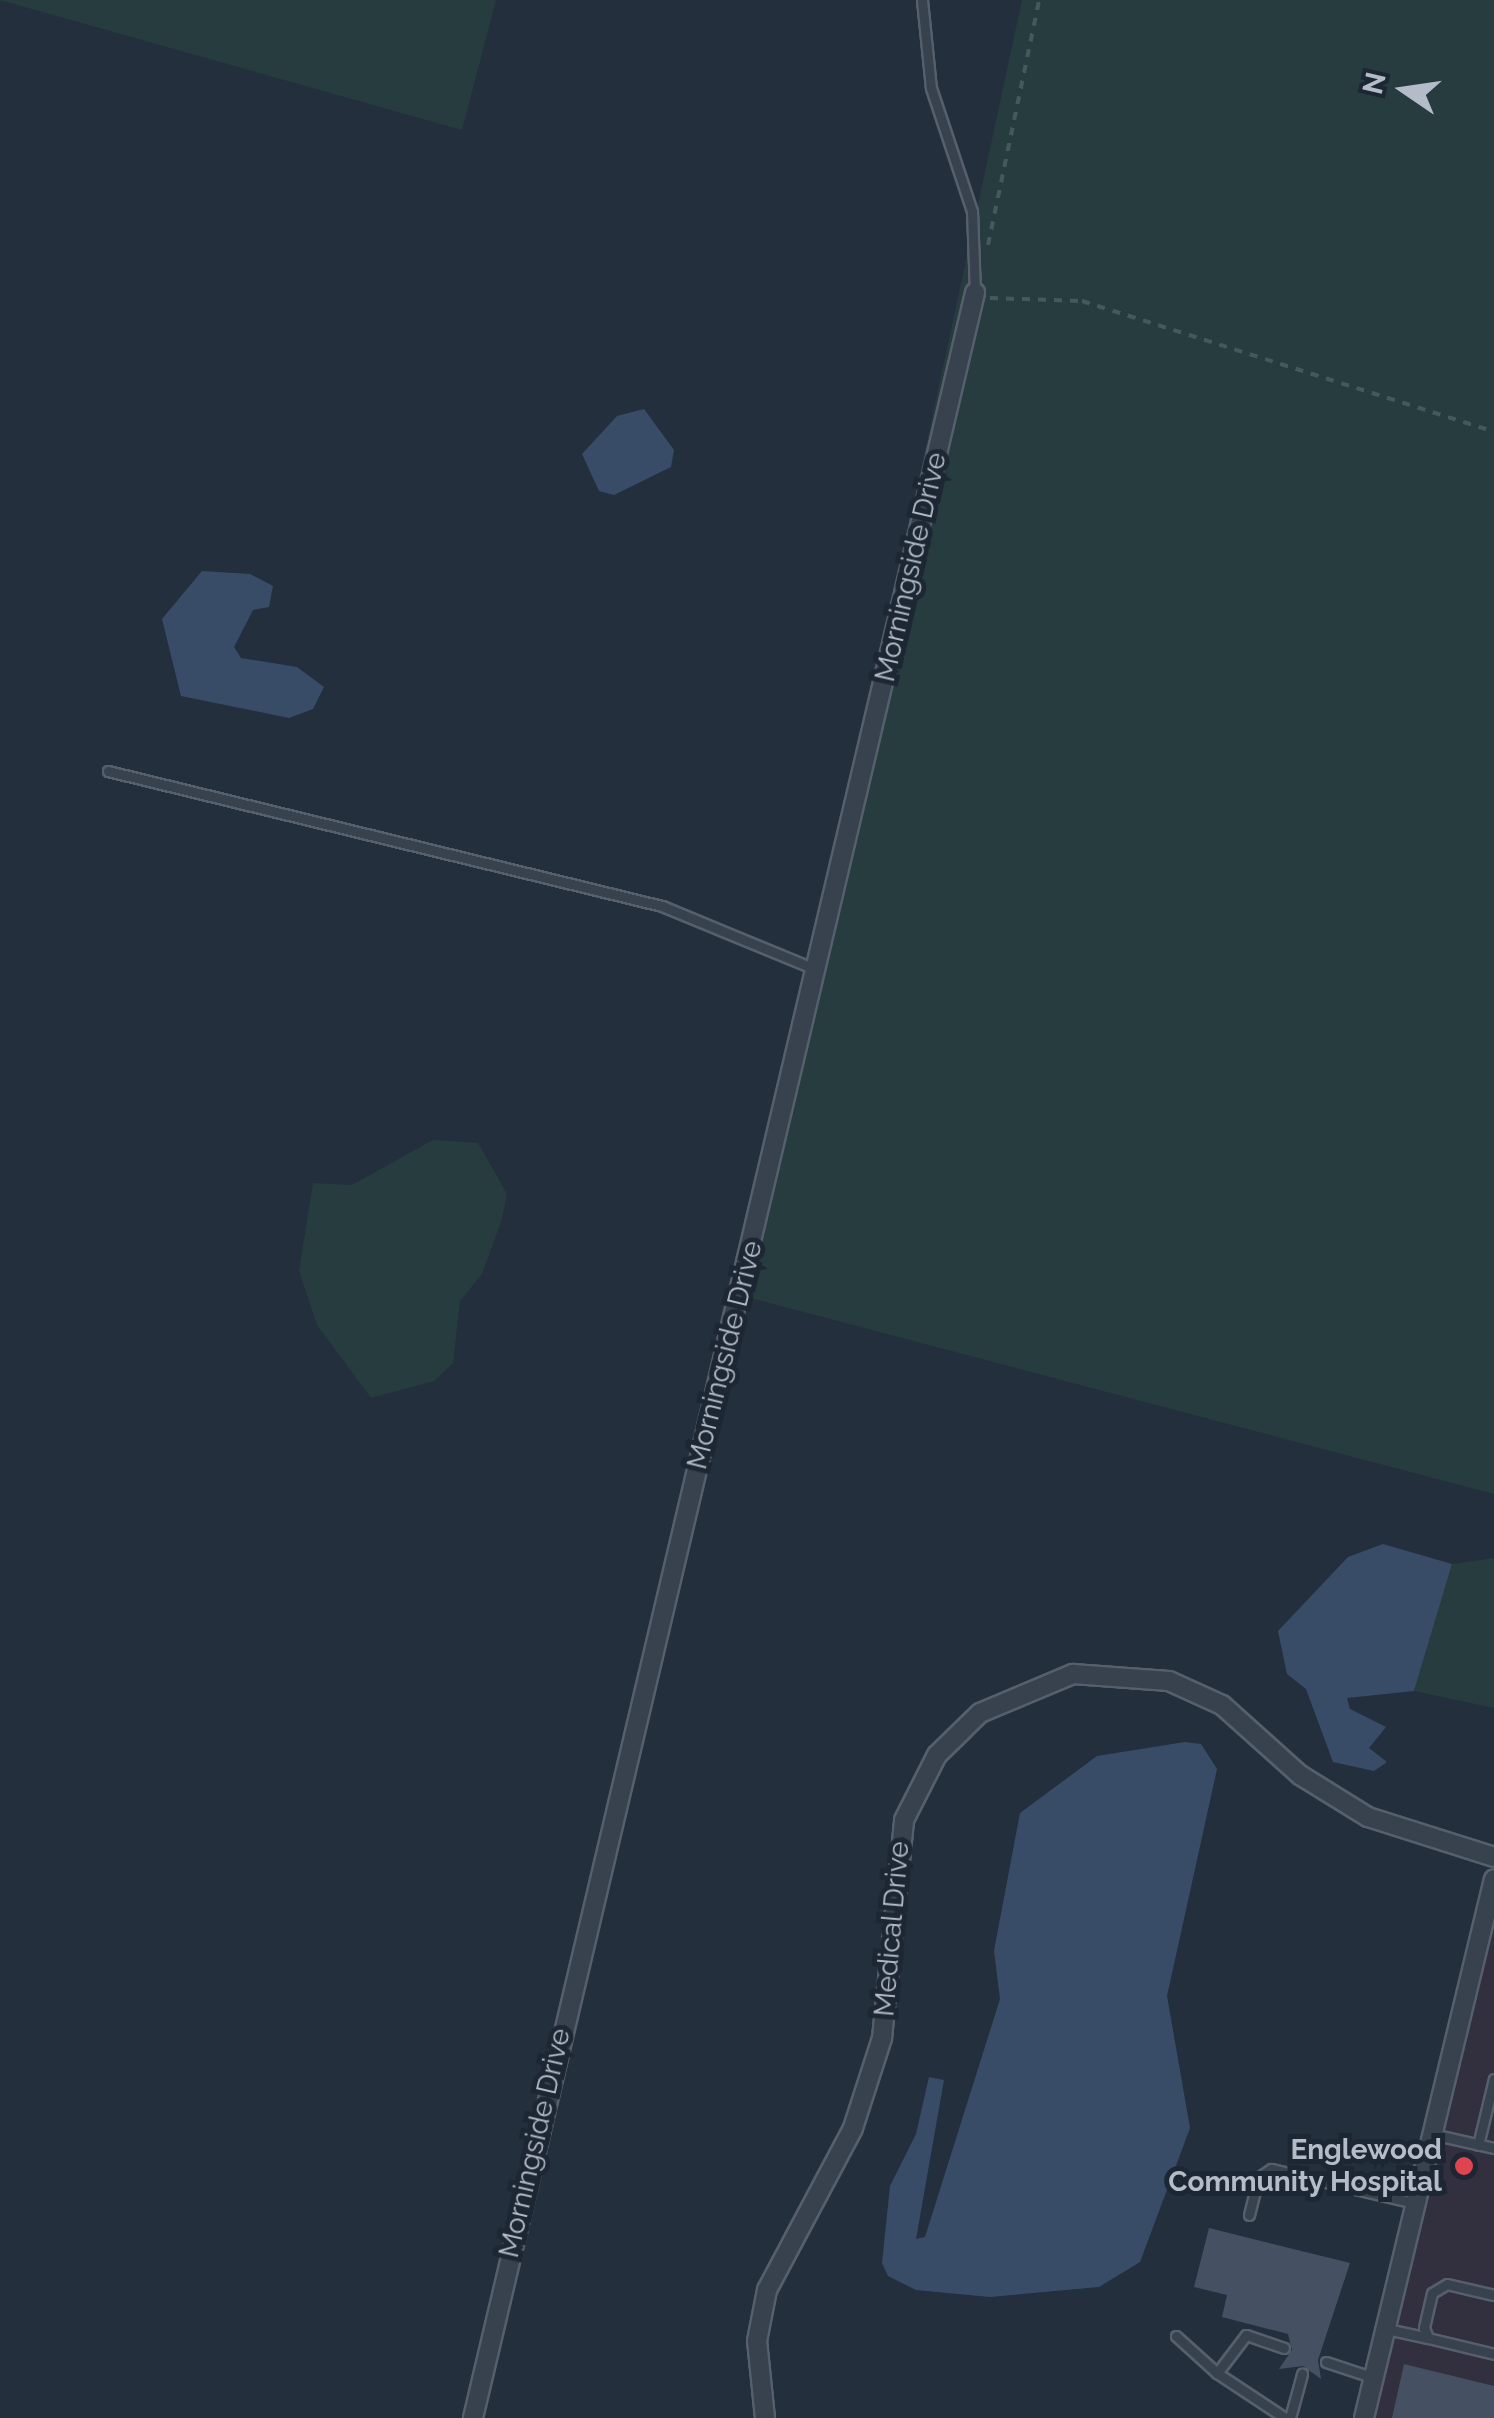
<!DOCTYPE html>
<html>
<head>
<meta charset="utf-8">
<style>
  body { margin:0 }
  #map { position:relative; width:1494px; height:2418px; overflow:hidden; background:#242f3e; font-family:Raleway,sans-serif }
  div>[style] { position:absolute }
  .medical>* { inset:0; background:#32303f }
  .green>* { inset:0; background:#263c3f }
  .water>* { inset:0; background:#394c67 }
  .building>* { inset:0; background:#455162 }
  .path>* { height:4px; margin-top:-2px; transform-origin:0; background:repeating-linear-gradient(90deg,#44595c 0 8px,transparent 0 16px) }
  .roads { filter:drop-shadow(2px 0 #565f6c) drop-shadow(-2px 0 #565f6c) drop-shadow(0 2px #565f6c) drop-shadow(0 -2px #565f6c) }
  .service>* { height:9px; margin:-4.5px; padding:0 4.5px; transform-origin:4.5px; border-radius:4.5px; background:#38414e }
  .minor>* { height:18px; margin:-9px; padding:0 9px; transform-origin:9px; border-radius:9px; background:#38414e }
  .dots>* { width:28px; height:28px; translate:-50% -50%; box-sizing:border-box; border:5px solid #1d2633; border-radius:50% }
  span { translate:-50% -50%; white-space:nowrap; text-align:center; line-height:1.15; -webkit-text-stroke:10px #1d2633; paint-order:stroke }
  .street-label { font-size:28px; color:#b4bcc9 }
  .poi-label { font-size:28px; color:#b4bcc9; font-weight:700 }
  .right { translate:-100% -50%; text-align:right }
  .north { position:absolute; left:1354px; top:40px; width:100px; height:100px; -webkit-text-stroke:8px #1d2633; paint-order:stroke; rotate:283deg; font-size:28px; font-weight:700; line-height:40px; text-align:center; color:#b4bcc9 }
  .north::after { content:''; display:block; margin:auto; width:35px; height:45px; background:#b4bcc9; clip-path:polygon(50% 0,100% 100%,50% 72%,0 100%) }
</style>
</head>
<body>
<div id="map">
  <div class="medical">
    <div style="clip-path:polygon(1494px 1913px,1494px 2418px,1373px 2418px)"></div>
  </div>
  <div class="green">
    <div style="clip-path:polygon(0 0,496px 0,462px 130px)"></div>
    <div style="clip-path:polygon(1022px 0,1494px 0,1494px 1494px,743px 1296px)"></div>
    <div style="clip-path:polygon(433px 1140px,478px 1143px,507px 1194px,502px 1219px,482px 1274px,460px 1301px,453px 1363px,434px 1381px,371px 1398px,317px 1325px,299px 1271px,313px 1183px,352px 1185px)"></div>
    <div style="clip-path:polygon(1494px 1558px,1494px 1708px,1414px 1691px,1452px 1564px)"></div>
  </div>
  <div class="water">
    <div style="clip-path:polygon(644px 409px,674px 450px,671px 467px,614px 495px,599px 491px,582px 454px,617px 416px)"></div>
    <div style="clip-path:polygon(202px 571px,250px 574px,273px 586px,269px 607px,253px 610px,234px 647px,241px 658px,297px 667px,324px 687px,313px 709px,289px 718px,181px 696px,162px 619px)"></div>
    <div style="clip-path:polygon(1383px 1544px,1452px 1564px,1414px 1691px,1347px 1698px,1350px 1709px,1386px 1727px,1369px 1748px,1387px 1762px,1374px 1771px,1333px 1762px,1306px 1689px,1287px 1674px,1278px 1631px,1348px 1557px)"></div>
    <div style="clip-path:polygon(1185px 1742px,1201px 1744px,1217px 1769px,1167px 1996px,1190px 2128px,1140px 2262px,1099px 2287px,990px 2297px,916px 2290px,888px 2276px,882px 2263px,890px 2186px,916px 2134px,929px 2077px,944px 2080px,916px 2239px,925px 2237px,1000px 1999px,994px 1951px,1020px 1813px,1097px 1756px)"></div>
  </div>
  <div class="building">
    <div style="clip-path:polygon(1209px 2228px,1350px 2263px,1318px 2360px,1321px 2379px,1303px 2366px,1279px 2369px,1292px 2350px,1288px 2334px,1222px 2317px,1227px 2295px,1194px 2287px)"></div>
    <div style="clip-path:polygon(1404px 2364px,1494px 2386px,1494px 2418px,1392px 2418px)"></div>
  </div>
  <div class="path">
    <div style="left:988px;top:245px;width:250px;rotate:-78.2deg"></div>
    <div style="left:990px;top:298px;width:92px;rotate:1.9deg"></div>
    <div style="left:1082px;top:301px;width:432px;rotate:17.6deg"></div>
  </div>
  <div class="roads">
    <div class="service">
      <div style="left:922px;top:0;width:88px;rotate:84.2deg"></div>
      <div style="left:931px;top:88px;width:130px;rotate:71.6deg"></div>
      <div style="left:972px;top:211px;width:81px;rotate:87.9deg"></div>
      <div style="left:108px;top:771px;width:570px;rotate:13.7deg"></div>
      <div style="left:662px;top:906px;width:165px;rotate:22.4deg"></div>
      <div style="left:1432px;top:2134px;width:64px;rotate:12.7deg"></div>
      <div style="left:1478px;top:2145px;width:68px;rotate:-76.4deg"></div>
      <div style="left:1249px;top:2215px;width:38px;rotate:-76deg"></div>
      <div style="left:1258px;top:2178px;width:16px;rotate:-35deg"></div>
      <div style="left:1271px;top:2169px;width:148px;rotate:13.3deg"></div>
      <div style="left:1494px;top:2295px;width:48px;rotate:-166.8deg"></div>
      <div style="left:1447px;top:2284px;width:17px;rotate:149deg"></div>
      <div style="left:1432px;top:2293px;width:36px;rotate:103deg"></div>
      <div style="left:1424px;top:2328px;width:11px;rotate:68deg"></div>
      <div style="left:1428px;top:2338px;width:68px;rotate:13.6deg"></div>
      <div style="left:1387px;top:2329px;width:42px;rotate:12.4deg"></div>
      <div style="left:1176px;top:2336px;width:55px;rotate:42.1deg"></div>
      <div style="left:1284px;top:2348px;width:40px;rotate:-161.1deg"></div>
      <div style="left:1246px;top:2335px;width:48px;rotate:127.3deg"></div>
      <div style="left:1217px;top:2373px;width:82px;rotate:33.5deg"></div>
      <div style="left:1326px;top:2362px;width:51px;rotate:18.4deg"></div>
      <div style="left:1290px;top:2418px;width:46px;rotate:-74.7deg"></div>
    </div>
    <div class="minor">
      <div style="left:473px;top:2418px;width:2184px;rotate:-76.71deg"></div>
      <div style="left:765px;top:2418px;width:77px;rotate:-95.9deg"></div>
      <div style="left:757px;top:2341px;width:52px;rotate:-78.9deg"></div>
      <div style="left:767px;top:2290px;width:183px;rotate:-62deg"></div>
      <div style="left:853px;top:2128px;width:95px;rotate:-72.1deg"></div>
      <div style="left:882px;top:2038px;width:219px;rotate:-84.2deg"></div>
      <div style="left:904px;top:1820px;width:73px;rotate:-63.1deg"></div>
      <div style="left:937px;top:1755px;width:60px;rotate:-44.3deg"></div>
      <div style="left:980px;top:1713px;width:101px;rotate:-22.8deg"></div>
      <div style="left:1073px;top:1674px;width:96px;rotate:4.2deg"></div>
      <div style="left:1169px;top:1681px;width:58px;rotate:24.4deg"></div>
      <div style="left:1222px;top:1705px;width:105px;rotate:41.9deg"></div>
      <div style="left:1300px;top:1775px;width:80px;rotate:31.7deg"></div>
      <div style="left:1368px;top:1817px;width:132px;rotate:17.6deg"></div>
      <div style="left:1364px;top:2418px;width:554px;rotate:-76.44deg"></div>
    </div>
  </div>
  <div class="dots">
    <div style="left:1464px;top:2166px;background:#e0444e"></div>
  </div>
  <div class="street-label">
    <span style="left:911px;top:567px;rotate:-77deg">Morningside Drive</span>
    <span style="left:725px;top:1355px;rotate:-76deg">Morningside Drive</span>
    <span style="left:892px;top:1929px;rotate:-85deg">Medical Drive</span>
    <span style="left:535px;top:2143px;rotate:-77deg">Morningside Drive</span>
  </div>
  <div class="poi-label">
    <span class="right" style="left:1442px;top:2166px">Englewood<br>Community Hospital</span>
  </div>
  <div class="north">N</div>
</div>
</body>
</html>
